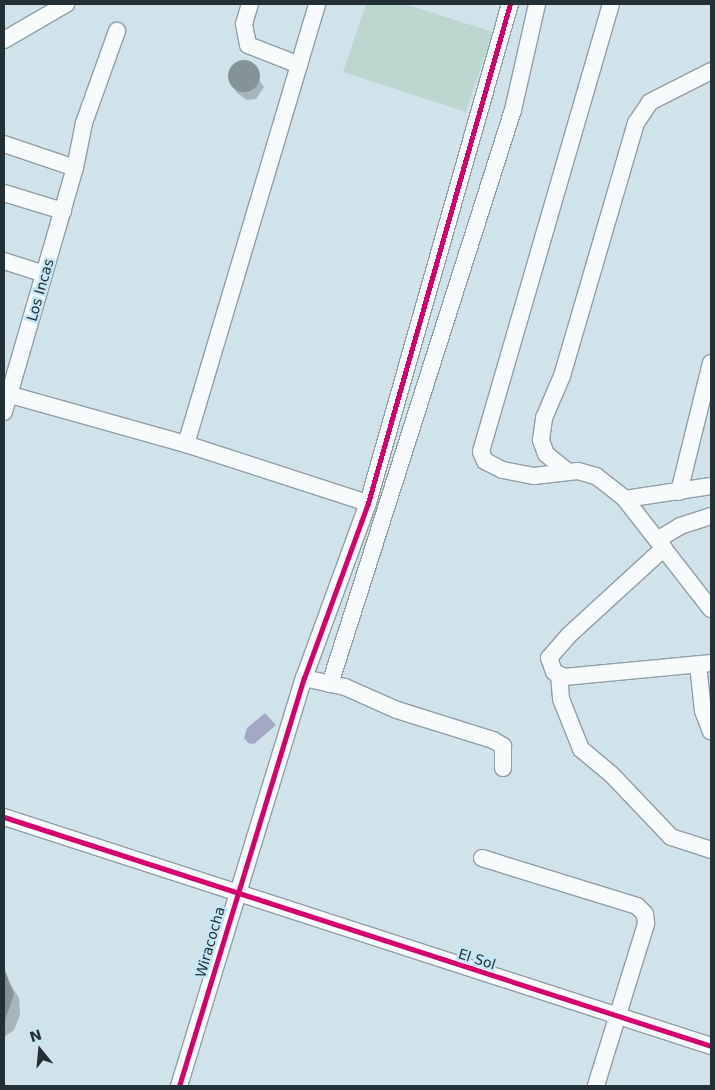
<!DOCTYPE html>
<html>
<head>
<meta charset="utf-8">
<style>
  body { margin:0 }
  #map { position:relative; width:715px; height:1090px; overflow:hidden; background:#d0e3ea; font-family:"DejaVu Sans",sans-serif }
  div>[style] { position:absolute }
  .green>* { inset:0; background:#bdd6d0 }
  .water>* { inset:0; background:#a5a8c4 }
  .shadow>* { inset:0; background:#0003 }
  .building>* { inset:0; background:#849396 }
  .round { border-radius:50% }
  .roads { filter:drop-shadow(1px 0 #909ea4) drop-shadow(-1px 0 #909ea4) drop-shadow(0 1px #909ea4) drop-shadow(0 -1px #909ea4) }
  .minor>* { height:16px; margin:-8px; padding:0 8px; transform-origin:8px; border-radius:8px; background:#f8fbfc }
  .cycleway>* { height:5px; margin:-2.5px; padding:0 2.5px; transform-origin:2.5px; border-radius:2.5px; background:#d6006c }
  span { translate:-50% -50%; white-space:nowrap; text-align:center; line-height:1.15; -webkit-text-stroke:5px #c5e7f5; paint-order:stroke }
  .street-label { font-size:14px; color:#233036 }
  .frame { position:absolute; inset:0; border:5px solid #233036; pointer-events:none }
  .north { position:absolute; left:15px; top:1025px; width:50px; height:50px; -webkit-text-stroke:4px #c5e7f5; paint-order:stroke; rotate:343deg; font-size:14px; font-weight:700; line-height:20px; text-align:center; color:#233036 }
  .north::after { content:''; display:block; margin:auto; width:18px; height:22px; background:#233036; clip-path:polygon(50% 0,100% 100%,50% 72%,0 100%) }
</style>
</head>
<body>
<div id="map">
  <div class="green">
    <div style="clip-path:polygon(366px 4px,405px 4px,493px 32px,466px 112px,343px 72px)"></div>
  </div>
  <div class="water">
    <div style="clip-path:polygon(265px 713px,276px 725px,254px 744px,248px 743px,244px 738px,247px 728px)"></div>
  </div>
  <div class="shadow">
    <div style="clip-path:polygon(248px 63px,264px 87px,256px 99px,247px 100px,236px 92px,230px 73px,235px 65px)"></div>
    <div style="clip-path:polygon(4px 974px,19px 998px,20px 1015px,14px 1030px,4px 1037px)"></div>
  </div>
  <div class="building">
    <div class="round" style="left:228px;top:60px;width:32px;height:32px"></div>
    <div style="clip-path:polygon(4px 968px,14px 994px,4px 1023px)"></div>
  </div>
  <div class="roads">
    <div class="minor">
      <div style="left:250px;top:4px;width:21px;rotate:107deg"></div>
      <div style="left:244px;top:24px;width:21px;rotate:79deg"></div>
      <div style="left:248px;top:45px;width:55px;rotate:21.4deg"></div>
      <div style="left:611px;top:4px;width:466px;rotate:106.2deg"></div>
      <div style="left:481px;top:452px;width:10px;rotate:66deg"></div>
      <div style="left:485px;top:461px;width:20px;rotate:27deg"></div>
      <div style="left:503px;top:470px;width:32px;rotate:11deg"></div>
      <div style="left:534px;top:476px;width:44px;rotate:-6.5deg"></div>
      <div style="left:578px;top:471px;width:19px;rotate:16deg"></div>
      <div style="left:596px;top:476px;width:37px;rotate:38deg"></div>
      <div style="left:625px;top:499px;width:140px;rotate:52deg"></div>
      <div style="left:4px;top:40px;width:72px;rotate:-30.1deg"></div>
      <div style="left:4px;top:144px;width:75px;rotate:18.7deg"></div>
      <div style="left:4px;top:193px;width:62px;rotate:17deg"></div>
      <div style="left:4px;top:261px;width:42px;rotate:18deg"></div>
      <div style="left:4px;top:393px;width:189px;rotate:15.7deg"></div>
      <div style="left:186px;top:444px;width:191px;rotate:18deg"></div>
      <div style="left:4px;top:412px;width:254px;rotate:-73.8deg"></div>
      <div style="left:75px;top:168px;width:46px;rotate:-78.7deg"></div>
      <div style="left:84px;top:123px;width:98px;rotate:-70.3deg"></div>
      <div style="left:186px;top:444px;width:459px;rotate:-73.4deg"></div>
      <div style="left:567px;top:471px;width:27px;rotate:-141deg"></div>
      <div style="left:546px;top:454px;width:15px;rotate:-110deg"></div>
      <div style="left:541px;top:440px;width:22px;rotate:-82deg"></div>
      <div style="left:544px;top:418px;width:46px;rotate:-66.8deg"></div>
      <div style="left:562px;top:376px;width:264px;rotate:-73.7deg"></div>
      <div style="left:636px;top:123px;width:25px;rotate:-56deg"></div>
      <div style="left:650px;top:102px;width:68px;rotate:-26.9deg"></div>
      <div style="left:679px;top:492px;width:133px;rotate:-76.1deg"></div>
      <div style="left:625px;top:499px;width:87px;rotate:-8.6deg"></div>
      <div style="left:657px;top:540px;width:27px;rotate:-31deg"></div>
      <div style="left:680px;top:526px;width:33px;rotate:-18deg"></div>
      <div style="left:664px;top:548px;width:129px;rotate:137.5deg"></div>
      <div style="left:569px;top:635px;width:30px;rotate:131deg"></div>
      <div style="left:549px;top:658px;width:15px;rotate:70deg"></div>
      <div style="left:554px;top:672px;width:11px;rotate:27deg"></div>
      <div style="left:564px;top:677px;width:148px;rotate:-5.4deg"></div>
      <div style="left:698px;top:665px;width:46px;rotate:83.8deg"></div>
      <div style="left:703px;top:711px;width:22px;rotate:69deg"></div>
      <div style="left:559px;top:675px;width:24px;rotate:85deg"></div>
      <div style="left:561px;top:699px;width:54px;rotate:68.2deg"></div>
      <div style="left:581px;top:749px;width:40px;rotate:40deg"></div>
      <div style="left:612px;top:775px;width:86px;rotate:46.4deg"></div>
      <div style="left:671px;top:837px;width:42px;rotate:18deg"></div>
      <div style="left:304px;top:678px;width:42px;rotate:12.4deg"></div>
      <div style="left:345px;top:687px;width:57px;rotate:23.9deg"></div>
      <div style="left:397px;top:710px;width:101px;rotate:17.4deg"></div>
      <div style="left:493px;top:740px;width:12px;rotate:31deg"></div>
      <div style="left:503px;top:746px;width:22px;rotate:90deg"></div>
      <div style="left:330px;top:684px;width:602px;rotate:-72.32deg"></div>
      <div style="left:513px;top:110px;width:109px;rotate:-77.2deg"></div>
      <div style="left:4px;top:817px;width:743px;rotate:17.95deg"></div>
      <div style="left:482px;top:858px;width:162px;rotate:17.2deg"></div>
      <div style="left:637px;top:906px;width:11px;rotate:45deg"></div>
      <div style="left:645px;top:914px;width:10px;rotate:84deg"></div>
      <div style="left:646px;top:924px;width:170px;rotate:107.2deg"></div>
      <div style="left:179px;top:1086px;width:427px;rotate:-73deg"></div>
      <div style="left:304px;top:678px;width:186px;rotate:-69.9deg"></div>
      <div style="left:368px;top:503px;width:519px;rotate:-74.12deg"></div>
    </div>
  </div>
  <div class="cycleway">
    <div style="left:4px;top:817px;width:743px;rotate:17.95deg"></div>
    <div style="left:179px;top:1086px;width:427px;rotate:-73deg"></div>
    <div style="left:304px;top:678px;width:186px;rotate:-69.9deg"></div>
    <div style="left:368px;top:503px;width:519px;rotate:-74.12deg"></div>
  </div>
  <div class="street-label">
    <span style="left:40px;top:290px;rotate:-74deg">Los Incas</span>
    <span style="left:210px;top:942px;rotate:-74deg">Wiracocha</span>
    <span style="left:477px;top:959px;rotate:18deg">El Sol</span>
  </div>
  <div class="frame"></div>
  <div class="north">N</div>
</div>
</body>
</html>
